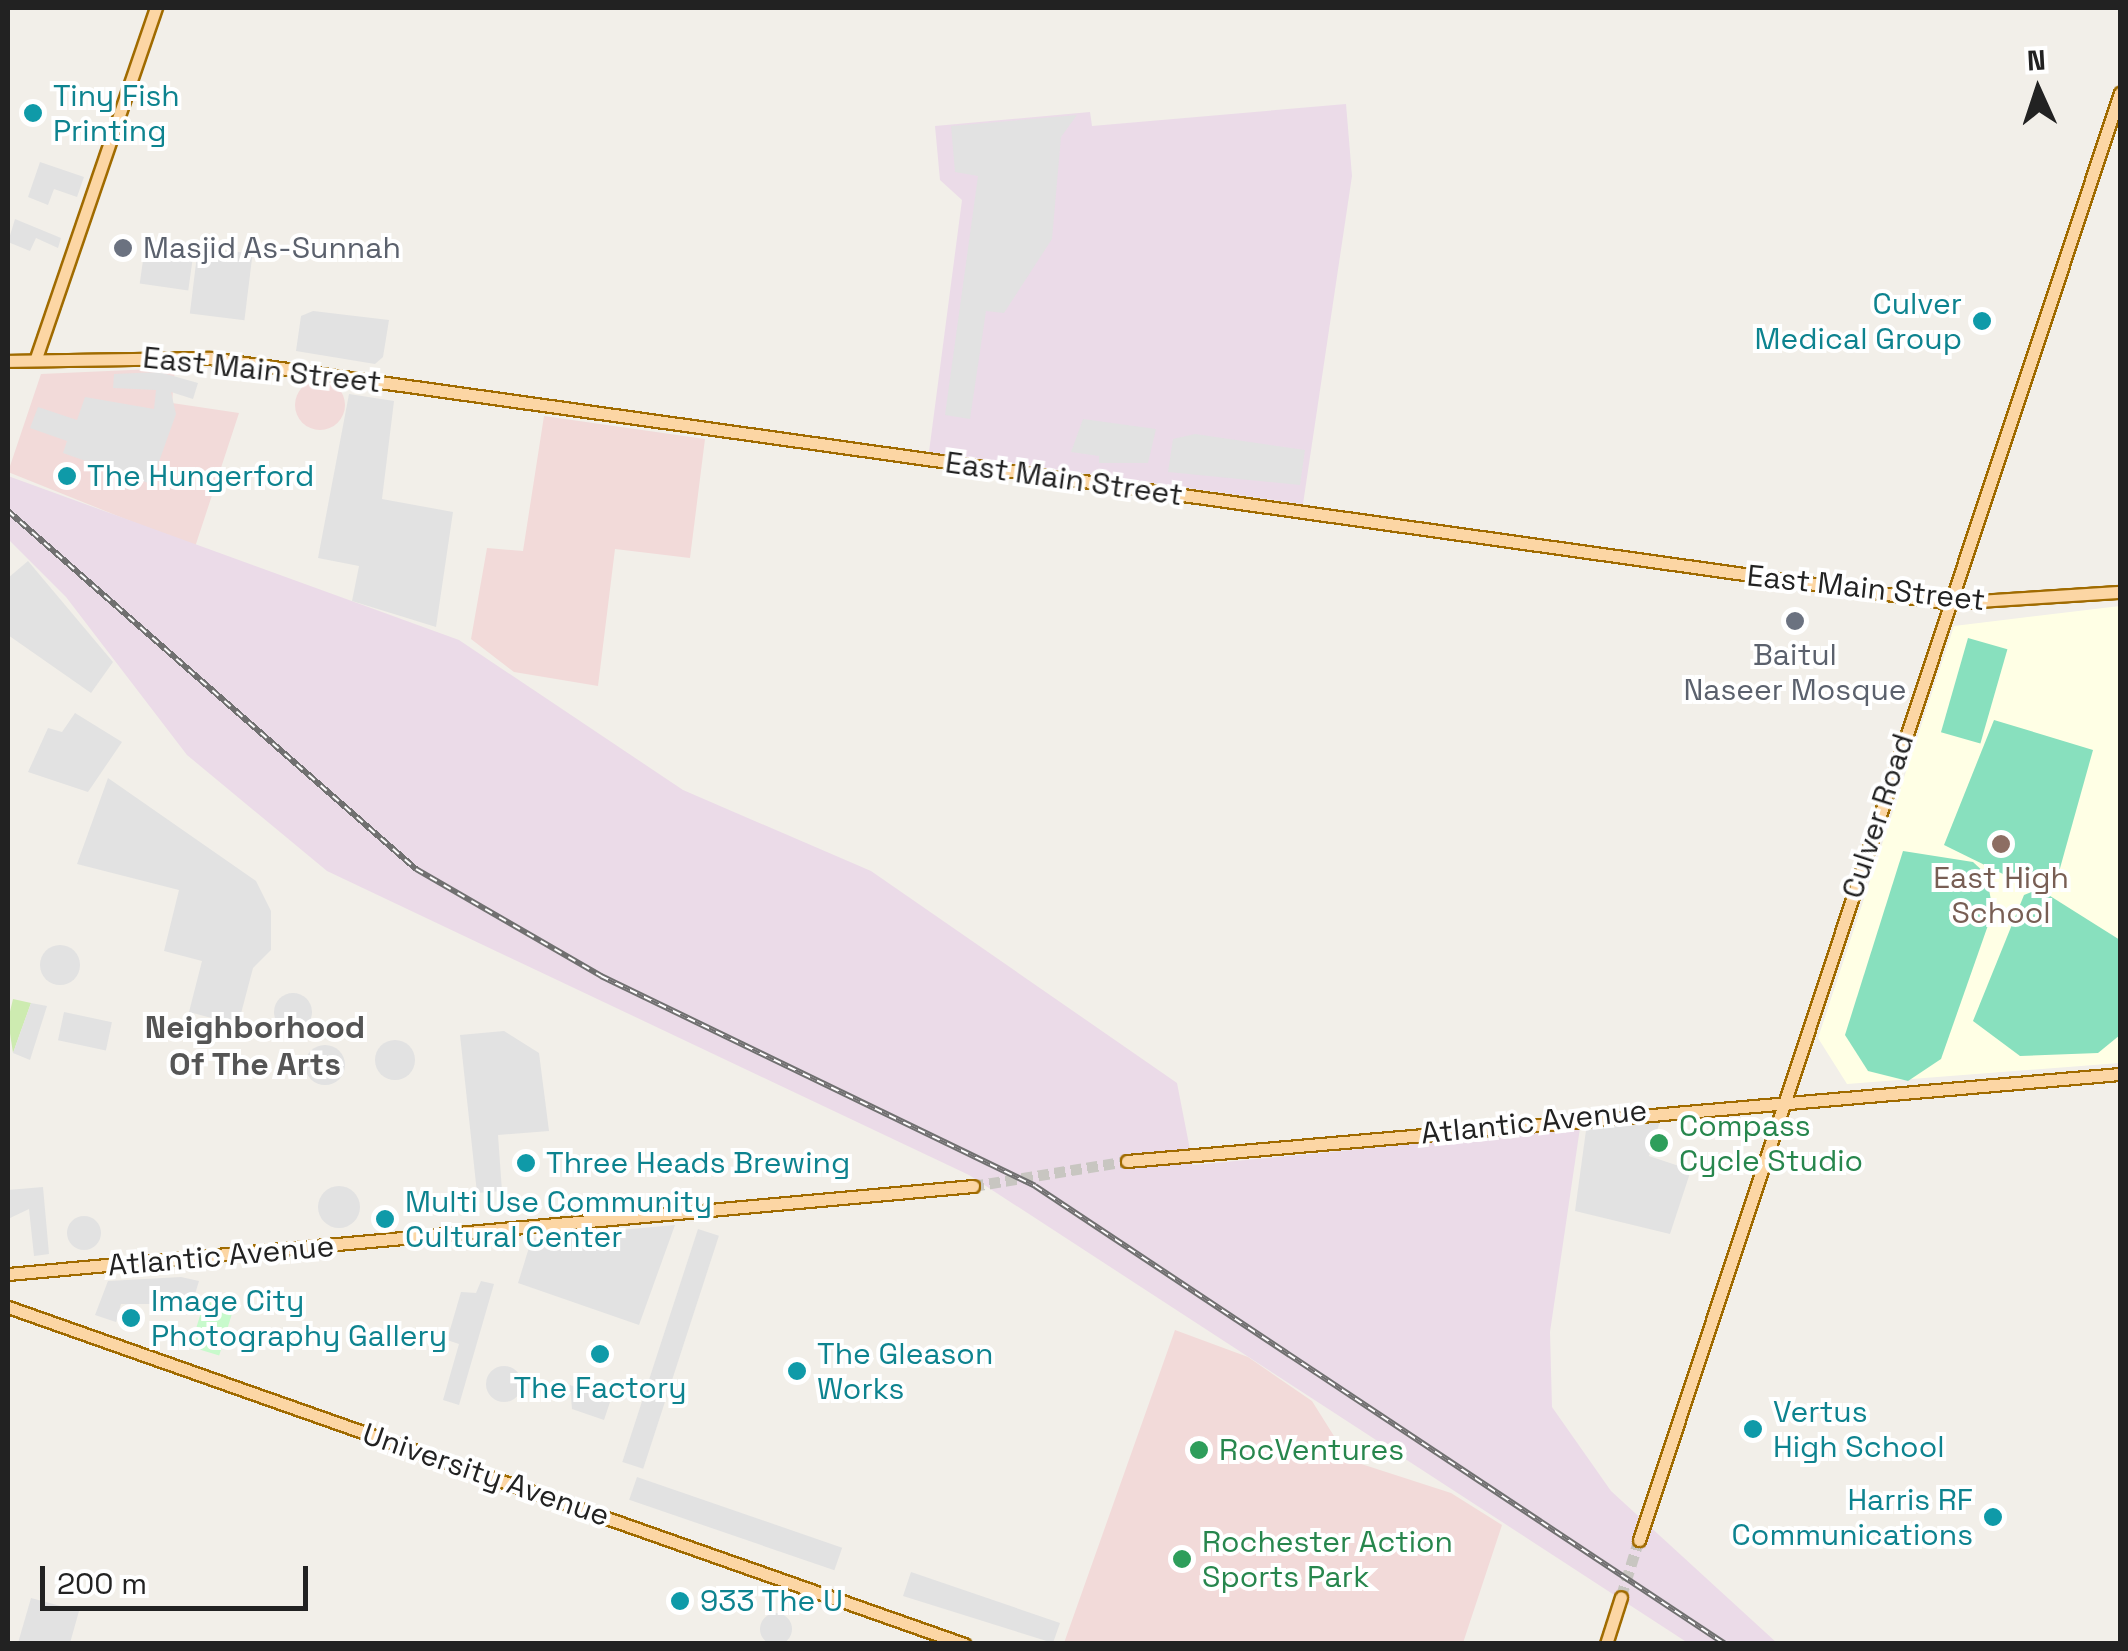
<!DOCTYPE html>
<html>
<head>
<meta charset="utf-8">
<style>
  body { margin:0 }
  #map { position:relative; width:2128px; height:1651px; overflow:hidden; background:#f2efe9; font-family:"Space Grotesk",sans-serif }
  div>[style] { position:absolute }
  .commercial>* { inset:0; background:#f2dad9 }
  .round { border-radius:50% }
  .industrial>* { inset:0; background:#ebdbe8 }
  .education>* { inset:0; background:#ffffe5 }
  .grass>* { inset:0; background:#cdebb0 }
  .park>* { inset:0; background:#c8facc; transform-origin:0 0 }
  .pitch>* { inset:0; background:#88e0be; transform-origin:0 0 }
  .parking>* { inset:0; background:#e2e2e2; transform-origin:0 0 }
  .major-tunnel>* { height:11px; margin-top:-5.5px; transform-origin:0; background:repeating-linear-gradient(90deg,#c8c6c1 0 11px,transparent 0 16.5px) }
  .roads { filter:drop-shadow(2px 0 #a06b00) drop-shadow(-2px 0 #a06b00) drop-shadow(0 2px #a06b00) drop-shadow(0 -2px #a06b00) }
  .major>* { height:11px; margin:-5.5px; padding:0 5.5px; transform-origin:5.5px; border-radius:5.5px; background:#fcd6a4 }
  .rail>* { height:6px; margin-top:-3px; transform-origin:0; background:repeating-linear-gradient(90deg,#fff 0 8px,#707070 0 16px); box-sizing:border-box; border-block:2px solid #707070 }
  .dots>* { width:28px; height:28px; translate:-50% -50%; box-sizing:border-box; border:5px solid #fff; border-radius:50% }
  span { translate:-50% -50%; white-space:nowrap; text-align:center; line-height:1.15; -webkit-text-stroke:8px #fff; paint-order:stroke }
  .culture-label { font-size:30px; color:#0d838f }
  .left { translate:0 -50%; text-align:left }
  .right { translate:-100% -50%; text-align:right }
  .worship-label { font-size:30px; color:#5b616d }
  .street-label { font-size:30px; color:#222 }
  .education-label { font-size:30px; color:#785e54 }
  .leisure-label { font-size:30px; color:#27864d }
  .neighbourhood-label { font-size:32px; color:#555; font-weight:700 }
  .frame { position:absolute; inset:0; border:10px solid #222; pointer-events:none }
  .north { position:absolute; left:1988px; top:40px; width:100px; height:100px; -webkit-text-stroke:8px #fff; paint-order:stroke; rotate:357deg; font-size:28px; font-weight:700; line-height:40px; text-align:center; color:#222 }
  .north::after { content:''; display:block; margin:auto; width:35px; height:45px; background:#222; clip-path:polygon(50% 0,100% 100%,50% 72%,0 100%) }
  .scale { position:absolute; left:40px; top:1566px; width:268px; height:45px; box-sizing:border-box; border:5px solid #222; border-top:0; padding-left:12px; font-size:30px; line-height:35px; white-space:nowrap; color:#222; -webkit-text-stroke:8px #fff; paint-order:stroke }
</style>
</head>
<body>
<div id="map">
  <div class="commercial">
    <div style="clip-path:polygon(175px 368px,172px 403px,239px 413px,195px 547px,8px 472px,41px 374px)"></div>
    <div class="round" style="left:295px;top:380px;width:50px;height:50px"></div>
    <div style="clip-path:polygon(544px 416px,705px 439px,690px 558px,615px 549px,598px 686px,514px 672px,471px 639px,487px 548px,523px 551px)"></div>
    <div style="clip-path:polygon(1175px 1330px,1248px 1357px,1312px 1401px,1349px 1460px,1451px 1493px,1502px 1525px,1463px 1643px,1064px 1643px)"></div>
  </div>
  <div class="industrial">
    <div style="clip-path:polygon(1346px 104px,1352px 176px,1303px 504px,929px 452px,962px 200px,940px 180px,935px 126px,1090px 112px,1092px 126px)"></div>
    <div style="clip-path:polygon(8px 476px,459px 640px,683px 790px,871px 871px,1177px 1083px,1193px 1165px,1580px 1128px,1550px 1332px,1552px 1407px,1611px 1491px,1777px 1643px,1688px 1643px,969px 1175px,327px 871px,187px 755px,66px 597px,8px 539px)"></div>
  </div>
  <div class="education">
    <div style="clip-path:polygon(2120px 606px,2120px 1063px,1847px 1084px,1818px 1038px,1954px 626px)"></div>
  </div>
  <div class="grass">
    <div style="clip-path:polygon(13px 999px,31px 1003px,13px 1053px,8px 1020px)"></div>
  </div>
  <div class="park">
    <div style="left:206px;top:1296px;width:30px;height:53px;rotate:17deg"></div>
  </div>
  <div class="pitch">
    <div style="left:1968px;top:638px;width:41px;height:98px;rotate:16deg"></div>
    <div style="clip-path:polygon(1994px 720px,2093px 750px,2057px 879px,2005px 875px,1944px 845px)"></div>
    <div style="clip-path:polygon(1903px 851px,1973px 862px,1986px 874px,1993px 911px,1941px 1059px,1908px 1081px,1868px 1071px,1845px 1035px)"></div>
    <div style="clip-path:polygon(2039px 889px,2120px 940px,2120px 1035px,2098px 1053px,2020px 1056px,1973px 1021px,2024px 895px)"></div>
  </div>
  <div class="parking">
    <div style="clip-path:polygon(1077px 115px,1061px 137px,1052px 239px,1004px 313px,986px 311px,970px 419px,945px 415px,978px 176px,955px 172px,951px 126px)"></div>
    <div style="clip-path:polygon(40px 162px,84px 177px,77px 197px,54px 189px,48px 205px,28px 197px)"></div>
    <div style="clip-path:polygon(15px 219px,61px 238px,58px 248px,36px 238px,30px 251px,8px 242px)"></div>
    <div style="left:146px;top:239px;width:49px;height:45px;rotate:8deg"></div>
    <div style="left:198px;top:247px;width:55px;height:67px;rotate:7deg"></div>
    <div style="clip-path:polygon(313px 311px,389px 320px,383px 357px,375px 364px,296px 351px,301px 316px)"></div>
    <div style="clip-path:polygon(159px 372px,198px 383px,193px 399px,171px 392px,176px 414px,151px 484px,63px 453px,67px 441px,30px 428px,38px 407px,77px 420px,85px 397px,154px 409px,156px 390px,113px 388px,114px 374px)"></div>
    <div style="clip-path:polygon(349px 394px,394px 401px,382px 499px,453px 512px,436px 627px,352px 601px,359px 566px,318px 558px)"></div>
    <div style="clip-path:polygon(1083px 419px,1156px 429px,1148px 463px,1099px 463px,1099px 456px,1071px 452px)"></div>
    <div style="clip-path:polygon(1195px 434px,1305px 450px,1300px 485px,1168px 472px,1173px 439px)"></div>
    <div style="clip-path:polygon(28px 561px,113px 662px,91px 693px,8px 635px,8px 578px)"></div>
    <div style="clip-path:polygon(75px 713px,122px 742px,88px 792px,28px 772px,48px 728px,62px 732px)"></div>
    <div style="clip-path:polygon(108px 778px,256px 881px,271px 911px,271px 950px,253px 968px,238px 1025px,189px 1012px,202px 961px,164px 951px,179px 890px,77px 864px)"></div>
    <div class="round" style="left:40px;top:945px;width:40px;height:40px"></div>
    <div class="round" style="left:274px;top:993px;width:38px;height:38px"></div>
    <div style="clip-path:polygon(31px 1003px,47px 1006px,30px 1060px,13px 1053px)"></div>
    <div style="left:64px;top:1012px;width:49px;height:29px;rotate:12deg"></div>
    <div style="clip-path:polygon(504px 1031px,539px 1053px,549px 1131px,498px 1135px,502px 1191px,477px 1193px,460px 1035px)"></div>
    <div class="round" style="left:375px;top:1040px;width:40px;height:40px"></div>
    <div class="round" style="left:305px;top:1045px;width:40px;height:40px"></div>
    <div style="clip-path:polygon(1662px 1115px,1649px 1156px,1691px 1170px,1670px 1234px,1575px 1211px,1587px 1123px)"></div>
    <div class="round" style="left:318px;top:1186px;width:42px;height:42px"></div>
    <div style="clip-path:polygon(43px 1187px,49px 1254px,34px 1256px,29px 1209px,8px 1219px,8px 1190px)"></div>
    <div class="round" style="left:67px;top:1216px;width:34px;height:34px"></div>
    <div style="clip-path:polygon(675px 1225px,639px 1325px,518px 1283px,532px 1238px)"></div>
    <div style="left:698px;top:1229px;width:22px;height:245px;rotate:18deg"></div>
    <div style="clip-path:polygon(181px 1277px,199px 1281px,192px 1304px,121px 1304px,116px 1322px,95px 1315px,108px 1281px)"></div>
    <div style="clip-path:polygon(481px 1281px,494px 1284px,459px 1405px,443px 1400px,459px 1344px,447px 1340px,461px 1292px,476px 1293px)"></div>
    <div class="round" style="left:486px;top:1366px;width:36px;height:36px"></div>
    <div style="clip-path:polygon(570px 1385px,611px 1399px,604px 1420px,572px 1409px)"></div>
    <div style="left:637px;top:1477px;width:217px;height:24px;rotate:19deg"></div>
    <div style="clip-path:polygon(911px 1572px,1060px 1623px,1053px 1643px,903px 1596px)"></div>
    <div style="clip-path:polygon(31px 1598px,79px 1611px,70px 1643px,18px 1643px)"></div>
    <div class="round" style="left:760px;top:1613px;width:32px;height:32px"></div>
  </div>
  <div class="major-tunnel">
    <div style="left:973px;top:1186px;width:156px;rotate:-9.2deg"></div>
    <div style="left:1621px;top:1597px;width:60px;rotate:-72.5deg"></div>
  </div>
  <div class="roads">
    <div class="major">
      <div style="left:36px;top:358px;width:370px;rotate:-71.1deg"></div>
      <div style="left:8px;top:361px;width:201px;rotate:-0.9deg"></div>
      <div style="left:209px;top:358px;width:1757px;rotate:8.01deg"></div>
      <div style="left:1949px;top:603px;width:171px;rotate:-3.7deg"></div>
      <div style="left:1127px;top:1161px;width:997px;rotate:-5.01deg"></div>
      <div style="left:8px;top:1274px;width:969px;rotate:-5.21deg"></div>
      <div style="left:8px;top:1307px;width:1014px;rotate:19.42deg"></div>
      <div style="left:1639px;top:1540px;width:1525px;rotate:-71.61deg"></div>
      <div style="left:1606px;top:1644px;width:49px;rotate:-72.3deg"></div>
    </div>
  </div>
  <div class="rail">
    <div style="left:8px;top:511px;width:543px;rotate:41.27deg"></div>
    <div style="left:416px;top:869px;width:214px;rotate:30deg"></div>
    <div style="left:601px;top:976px;width:482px;rotate:25.8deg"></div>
    <div style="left:1035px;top:1186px;width:828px;rotate:33.57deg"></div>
  </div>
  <div class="dots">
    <div style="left:33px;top:113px;background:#0f9aa8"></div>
    <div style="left:123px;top:248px;background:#6b7280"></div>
    <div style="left:1982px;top:321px;background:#0f9aa8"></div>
    <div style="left:67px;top:476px;background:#0f9aa8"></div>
    <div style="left:1795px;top:621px;background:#6b7280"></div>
    <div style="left:2001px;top:844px;background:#8d6e63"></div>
    <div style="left:1659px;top:1143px;background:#2e9e5b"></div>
    <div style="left:526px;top:1163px;background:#0f9aa8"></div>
    <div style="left:385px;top:1219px;background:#0f9aa8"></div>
    <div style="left:131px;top:1318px;background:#0f9aa8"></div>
    <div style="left:600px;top:1354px;background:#0f9aa8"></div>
    <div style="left:797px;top:1371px;background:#0f9aa8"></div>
    <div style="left:1753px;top:1429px;background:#0f9aa8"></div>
    <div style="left:1199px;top:1450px;background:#2e9e5b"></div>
    <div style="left:1993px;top:1517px;background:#0f9aa8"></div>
    <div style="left:1182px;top:1559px;background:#2e9e5b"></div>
    <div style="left:680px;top:1601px;background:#0f9aa8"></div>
  </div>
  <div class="culture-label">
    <span class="left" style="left:53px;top:113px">Tiny Fish<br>Printing</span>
    <span class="right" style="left:1962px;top:321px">Culver<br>Medical Group</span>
    <span class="left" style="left:87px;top:476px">The Hungerford</span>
    <span class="left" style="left:546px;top:1163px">Three Heads Brewing</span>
    <span class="left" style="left:405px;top:1219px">Multi Use Community<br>Cultural Center</span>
    <span class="left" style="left:151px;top:1318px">Image City<br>Photography Gallery</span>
    <span class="left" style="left:817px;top:1371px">The Gleason<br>Works</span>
    <span style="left:600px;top:1388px">The Factory</span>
    <span class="left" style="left:1773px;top:1429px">Vertus<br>High School</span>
    <span class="right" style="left:1973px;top:1517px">Harris RF<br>Communications</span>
    <span class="left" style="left:700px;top:1601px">933 The U</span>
  </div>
  <div class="worship-label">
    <span class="left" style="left:143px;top:248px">Masjid As-Sunnah</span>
    <span style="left:1795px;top:672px">Baitul<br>Naseer Mosque</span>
  </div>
  <div class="street-label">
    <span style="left:262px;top:370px;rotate:6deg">East Main Street</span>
    <span style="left:1064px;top:479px;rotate:8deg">East Main Street</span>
    <span style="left:1866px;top:588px;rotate:6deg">East Main Street</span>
    <span style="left:1878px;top:816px;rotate:-72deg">Culver Road</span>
    <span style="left:1534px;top:1122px;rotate:-6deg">Atlantic Avenue</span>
    <span style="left:221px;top:1256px;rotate:-5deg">Atlantic Avenue</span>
    <span style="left:486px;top:1475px;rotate:19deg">University Avenue</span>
  </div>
  <div class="education-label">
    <span style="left:2001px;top:895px">East High<br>School</span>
  </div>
  <div class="leisure-label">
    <span class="left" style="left:1679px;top:1143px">Compass<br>Cycle Studio</span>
    <span class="left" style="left:1219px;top:1450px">RocVentures</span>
    <span class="left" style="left:1202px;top:1559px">Rochester Action<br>Sports Park</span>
  </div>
  <div class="neighbourhood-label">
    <span style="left:255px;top:1046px">Neighborhood<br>Of The Arts</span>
  </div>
  <div class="frame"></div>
  <div class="north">N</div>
  <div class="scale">200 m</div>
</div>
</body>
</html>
